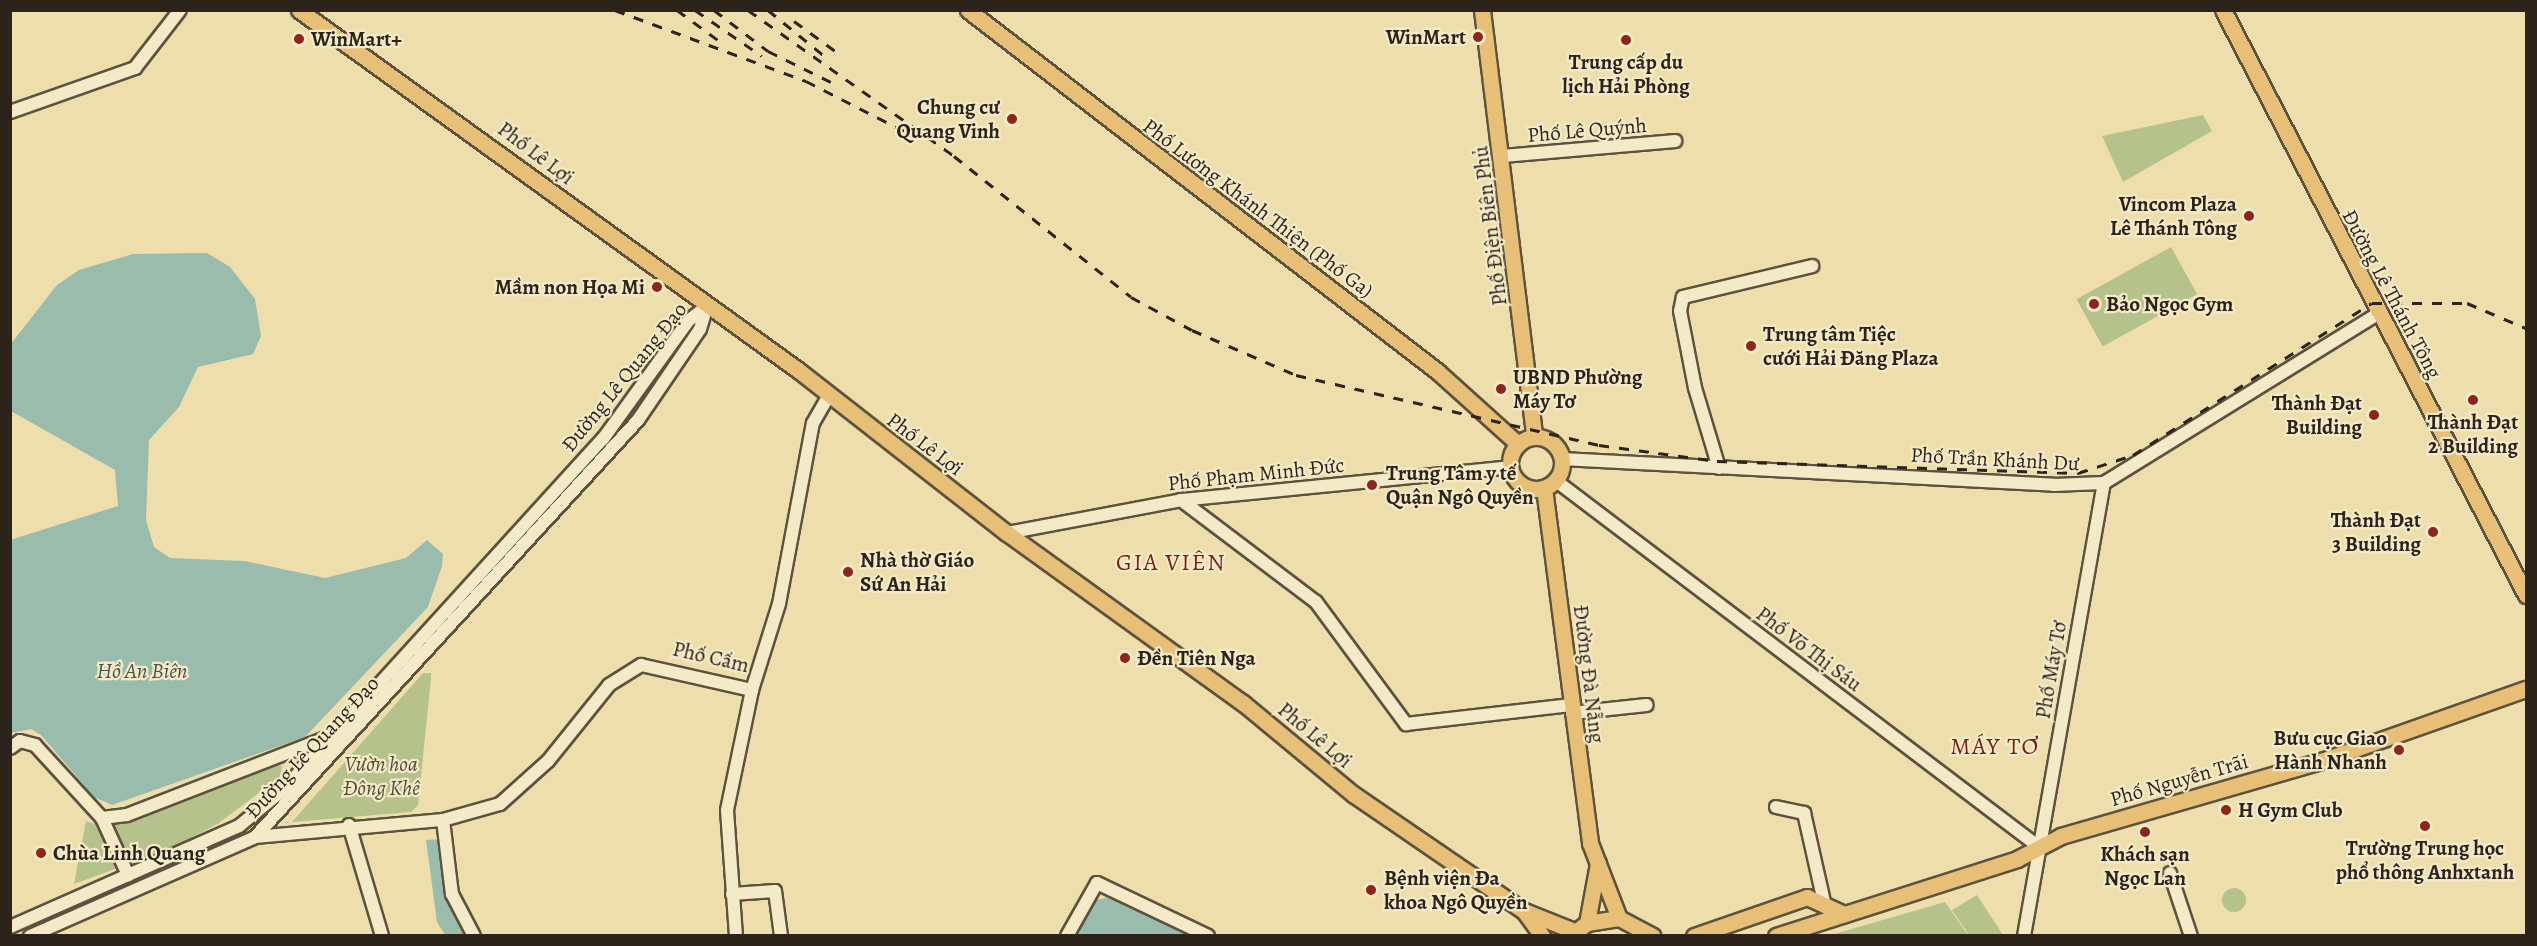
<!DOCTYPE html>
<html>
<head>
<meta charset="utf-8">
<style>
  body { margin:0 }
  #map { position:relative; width:2537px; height:946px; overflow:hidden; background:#eedeab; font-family:Alegreya,serif }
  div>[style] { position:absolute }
  .green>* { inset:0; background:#b6c28b; transform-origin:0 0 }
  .round { border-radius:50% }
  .water>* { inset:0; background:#99bcac }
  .roads { filter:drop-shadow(2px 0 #5c523e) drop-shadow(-2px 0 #5c523e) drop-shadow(0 2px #5c523e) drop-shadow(0 -2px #5c523e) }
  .minor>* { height:12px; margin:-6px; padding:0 6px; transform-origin:6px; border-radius:6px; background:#f4eac8 }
  .major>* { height:15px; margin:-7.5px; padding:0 7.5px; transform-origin:7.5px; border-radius:7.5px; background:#e7bf76 }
  .major>.ring { margin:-7.5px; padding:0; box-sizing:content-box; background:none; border:15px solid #e7bf76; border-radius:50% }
  .rail>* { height:3px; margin-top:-1.5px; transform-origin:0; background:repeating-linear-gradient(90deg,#2c231a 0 10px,transparent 0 20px) }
  .dots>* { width:16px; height:16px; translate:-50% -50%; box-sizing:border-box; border:3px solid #f4eac8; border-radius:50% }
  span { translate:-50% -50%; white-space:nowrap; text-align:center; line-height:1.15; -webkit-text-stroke:4.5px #f4eac8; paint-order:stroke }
  .poi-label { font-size:21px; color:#2c231a; font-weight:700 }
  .right { translate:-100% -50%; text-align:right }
  .left { translate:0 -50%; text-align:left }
  .street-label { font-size:21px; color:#2c231a }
  .park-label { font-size:21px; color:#4e4b36; font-style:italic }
  .water-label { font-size:22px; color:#4d5146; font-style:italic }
  .quarter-label { font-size:24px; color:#7a1f14; letter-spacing:1.5px }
  .frame { position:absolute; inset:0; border:12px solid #2c231a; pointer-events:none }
</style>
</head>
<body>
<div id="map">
  <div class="green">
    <div style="clip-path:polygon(2203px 115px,2212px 131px,2123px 182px,2102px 136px)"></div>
    <div style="left:2171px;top:247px;width:54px;height:108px;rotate:61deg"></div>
    <div style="clip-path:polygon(423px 673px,431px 673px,431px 679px,418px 805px,411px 812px,292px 822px)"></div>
    <div style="clip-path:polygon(274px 764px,282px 766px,280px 777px,219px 823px,172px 848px,74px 884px,86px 821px,102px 826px,137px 820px)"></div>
    <div class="round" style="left:2222px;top:888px;width:24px;height:24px"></div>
    <div style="clip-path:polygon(1977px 895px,2003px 935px,1969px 935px,1952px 910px)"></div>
    <div style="clip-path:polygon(1945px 902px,1968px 935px,1831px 935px)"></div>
  </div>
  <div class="water">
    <div style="clip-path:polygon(207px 253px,230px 267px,255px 299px,261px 336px,253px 354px,198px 367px,179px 407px,149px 440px,146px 520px,154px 547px,170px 558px,244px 561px,325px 578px,406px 558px,427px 540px,443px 554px,442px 566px,428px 607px,305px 737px,112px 805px,94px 797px,41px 735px,31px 729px,11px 733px,10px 540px,118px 506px,115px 470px,11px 411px,10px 345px,57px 285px,79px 270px,133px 254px)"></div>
    <div style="clip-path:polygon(440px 839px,450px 900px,466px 935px,445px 935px,437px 922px,426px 840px)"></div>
    <div style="clip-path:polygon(1109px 897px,1116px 899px,1200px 936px,1075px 936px,1092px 901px)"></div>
  </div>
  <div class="roads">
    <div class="minor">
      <div style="left:10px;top:112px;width:133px;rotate:-19.4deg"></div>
      <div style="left:135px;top:68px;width:73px;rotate:-52.2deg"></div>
      <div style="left:1503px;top:156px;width:173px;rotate:-5deg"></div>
      <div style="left:1562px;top:459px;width:493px;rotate:3deg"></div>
      <div style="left:2054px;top:485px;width:50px;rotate:-2.3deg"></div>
      <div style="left:2104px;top:483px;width:322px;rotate:-31.7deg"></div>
      <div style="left:1719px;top:468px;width:84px;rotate:-106.7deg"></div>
      <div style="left:1695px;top:388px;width:78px;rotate:-101deg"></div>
      <div style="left:1680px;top:311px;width:14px;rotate:-78deg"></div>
      <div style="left:1683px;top:297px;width:133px;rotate:-13.5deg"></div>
      <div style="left:1555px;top:480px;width:607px;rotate:37.17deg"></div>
      <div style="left:1181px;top:500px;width:169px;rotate:37.1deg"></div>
      <div style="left:1316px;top:602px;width:152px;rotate:53.6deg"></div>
      <div style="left:1406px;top:724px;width:166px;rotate:-6.6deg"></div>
      <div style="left:1007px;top:533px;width:177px;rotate:-10.7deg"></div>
      <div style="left:1181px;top:500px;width:332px;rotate:-5.7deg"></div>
      <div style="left:1572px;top:713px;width:75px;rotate:-6.1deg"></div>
      <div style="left:10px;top:748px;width:12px;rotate:-35deg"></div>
      <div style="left:20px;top:741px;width:16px;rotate:15deg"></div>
      <div style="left:35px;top:745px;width:99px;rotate:47.5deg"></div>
      <div style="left:102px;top:818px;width:63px;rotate:65.5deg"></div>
      <div style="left:1776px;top:807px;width:29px;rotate:12deg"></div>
      <div style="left:1804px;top:813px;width:91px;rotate:77.3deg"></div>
      <div style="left:102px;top:818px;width:25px;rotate:-7deg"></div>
      <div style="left:127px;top:815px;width:216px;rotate:-21.2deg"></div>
      <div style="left:443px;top:820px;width:75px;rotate:83.1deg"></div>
      <div style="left:452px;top:894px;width:47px;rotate:62.4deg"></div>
      <div style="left:349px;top:825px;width:116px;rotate:73.4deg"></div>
      <div style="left:255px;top:837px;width:566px;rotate:-47.43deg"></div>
      <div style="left:638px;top:420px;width:110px;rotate:-55.7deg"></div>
      <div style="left:700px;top:329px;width:24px;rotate:-73deg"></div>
      <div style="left:2170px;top:873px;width:66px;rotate:71.6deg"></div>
      <div style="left:732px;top:894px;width:43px;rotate:-4deg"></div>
      <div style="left:775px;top:891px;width:45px;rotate:82.4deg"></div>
      <div style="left:10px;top:927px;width:250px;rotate:-23.8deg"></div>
      <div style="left:239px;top:826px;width:58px;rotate:-39.4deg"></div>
      <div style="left:284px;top:789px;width:474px;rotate:-47.7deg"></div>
      <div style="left:603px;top:439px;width:145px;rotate:-54.2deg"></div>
      <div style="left:688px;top:321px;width:24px;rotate:-38deg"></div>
      <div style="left:30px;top:936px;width:246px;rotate:-23.7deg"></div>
      <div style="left:255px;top:837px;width:189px;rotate:-5.2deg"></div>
      <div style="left:443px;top:820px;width:59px;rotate:-15.7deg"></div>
      <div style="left:500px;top:804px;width:64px;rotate:-41.9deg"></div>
      <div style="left:548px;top:761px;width:97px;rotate:-51.2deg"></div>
      <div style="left:609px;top:685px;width:38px;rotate:-32deg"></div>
      <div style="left:641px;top:665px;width:114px;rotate:12.7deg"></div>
      <div style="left:736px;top:936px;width:126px;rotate:-94.1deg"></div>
      <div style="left:727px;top:810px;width:123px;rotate:-78.2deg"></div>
      <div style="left:752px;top:690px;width:90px;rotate:-72.6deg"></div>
      <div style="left:779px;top:604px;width:184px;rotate:-79.4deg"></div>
      <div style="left:813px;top:423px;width:30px;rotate:-60deg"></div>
      <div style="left:1067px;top:936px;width:61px;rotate:-60.5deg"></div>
      <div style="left:1097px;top:883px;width:123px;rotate:25.5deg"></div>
      <div style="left:2024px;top:936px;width:460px;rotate:-80deg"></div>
    </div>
    <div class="major">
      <div style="left:299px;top:10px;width:615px;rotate:35.81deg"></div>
      <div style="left:798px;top:370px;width:265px;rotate:38deg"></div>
      <div style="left:1007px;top:533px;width:291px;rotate:35.8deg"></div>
      <div style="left:1243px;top:703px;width:143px;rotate:39.6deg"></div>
      <div style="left:1353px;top:794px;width:207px;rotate:34.4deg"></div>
      <div style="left:1524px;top:911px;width:54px;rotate:21.8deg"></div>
      <div style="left:968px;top:10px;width:592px;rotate:37.59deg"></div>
      <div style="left:1437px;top:371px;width:109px;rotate:42deg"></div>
      <div style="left:1482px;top:10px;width:429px;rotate:83deg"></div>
      <div style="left:2223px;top:10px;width:659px;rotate:62.62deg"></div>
      <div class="ring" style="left:1510px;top:437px;width:37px;height:37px"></div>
      <div style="left:1544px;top:488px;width:358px;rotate:82.6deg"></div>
      <div style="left:1590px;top:843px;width:80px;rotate:68.9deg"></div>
      <div style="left:1524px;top:911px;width:31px;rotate:54deg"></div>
      <div style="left:1587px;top:923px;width:61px;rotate:-79.6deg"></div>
      <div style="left:1570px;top:936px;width:21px;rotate:-37deg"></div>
      <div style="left:1587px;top:923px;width:32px;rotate:-9deg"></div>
      <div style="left:1619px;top:918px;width:38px;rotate:28deg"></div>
      <div style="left:1694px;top:936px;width:120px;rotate:-19deg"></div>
      <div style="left:1807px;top:897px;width:41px;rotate:24.7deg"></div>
      <div style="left:1776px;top:936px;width:253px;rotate:-17.7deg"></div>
      <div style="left:2017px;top:859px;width:50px;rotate:-27.6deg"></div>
      <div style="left:2061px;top:836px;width:271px;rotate:-16.1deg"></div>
      <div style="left:2321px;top:761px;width:217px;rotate:-19.4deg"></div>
    </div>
  </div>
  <div class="rail">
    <div style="left:615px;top:10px;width:204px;rotate:20.4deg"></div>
    <div style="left:806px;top:81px;width:123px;rotate:27deg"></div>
    <div style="left:677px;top:10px;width:51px;rotate:36.2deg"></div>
    <div style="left:695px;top:10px;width:81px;rotate:34.5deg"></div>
    <div style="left:714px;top:10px;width:68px;rotate:37.2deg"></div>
    <div style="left:768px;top:51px;width:79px;rotate:26.2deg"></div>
    <div style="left:748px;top:10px;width:252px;rotate:35.3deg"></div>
    <div style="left:954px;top:156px;width:226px;rotate:38.5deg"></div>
    <div style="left:1131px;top:297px;width:69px;rotate:28.4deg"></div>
    <div style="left:1192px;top:330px;width:113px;rotate:23.4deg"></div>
    <div style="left:1296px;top:375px;width:311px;rotate:13deg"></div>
    <div style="left:1599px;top:445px;width:119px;rotate:7.7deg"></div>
    <div style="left:1717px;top:461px;width:361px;rotate:1.9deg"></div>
    <div style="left:2078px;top:473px;width:58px;rotate:-18.1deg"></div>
    <div style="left:2133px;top:455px;width:283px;rotate:-32.5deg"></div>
    <div style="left:2372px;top:303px;width:95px"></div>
    <div style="left:2467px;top:303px;width:64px;rotate:23deg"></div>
    <div style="left:768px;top:10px;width:77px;rotate:39.2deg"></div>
    <div style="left:794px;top:21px;width:54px;rotate:36deg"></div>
  </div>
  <div class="dots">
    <div style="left:1478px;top:37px;background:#8f2418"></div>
    <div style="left:299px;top:39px;background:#8f2418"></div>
    <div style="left:1626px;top:40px;background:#8f2418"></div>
    <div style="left:1012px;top:119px;background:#8f2418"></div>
    <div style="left:2249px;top:216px;background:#8f2418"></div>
    <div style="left:657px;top:287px;background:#8f2418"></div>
    <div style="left:2094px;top:304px;background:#8f2418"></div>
    <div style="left:1751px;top:346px;background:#8f2418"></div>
    <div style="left:1501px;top:389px;background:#8f2418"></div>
    <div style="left:2473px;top:400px;background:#8f2418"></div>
    <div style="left:2374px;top:415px;background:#8f2418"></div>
    <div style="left:1372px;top:485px;background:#8f2418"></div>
    <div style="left:2433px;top:532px;background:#8f2418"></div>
    <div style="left:848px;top:572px;background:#8f2418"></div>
    <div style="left:1125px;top:658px;background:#8f2418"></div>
    <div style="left:2399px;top:750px;background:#8f2418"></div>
    <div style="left:2226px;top:810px;background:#8f2418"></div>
    <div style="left:2425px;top:826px;background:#8f2418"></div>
    <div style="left:2145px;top:832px;background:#8f2418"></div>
    <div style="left:41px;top:853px;background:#8f2418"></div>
    <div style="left:1371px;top:890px;background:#8f2418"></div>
  </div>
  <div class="poi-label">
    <span class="right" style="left:1466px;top:37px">WinMart</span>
    <span class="left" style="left:311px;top:39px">WinMart+</span>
    <span style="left:1626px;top:74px">Trung cấp du<br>lịch Hải Phòng</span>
    <span class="right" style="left:1000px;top:119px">Chung cư<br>Quang Vinh</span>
    <span class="right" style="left:2237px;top:216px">Vincom Plaza<br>Lê Thánh Tông</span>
    <span class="right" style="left:645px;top:287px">Mầm non Họa Mi</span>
    <span class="left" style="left:2106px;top:304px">Bảo Ngọc Gym</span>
    <span class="left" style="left:1763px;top:346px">Trung tâm Tiệc<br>cưới Hải Đăng Plaza</span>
    <span class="left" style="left:1513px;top:389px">UBND Phường<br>Máy Tơ</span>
    <span class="right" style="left:2362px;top:415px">Thành Đạt<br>Building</span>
    <span style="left:2473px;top:434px">Thành Đạt<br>2 Building</span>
    <span class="left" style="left:1386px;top:485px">Trung Tâm y tế<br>Quận Ngô Quyền</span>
    <span class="right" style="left:2421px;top:532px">Thành Đạt<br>3 Building</span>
    <span class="left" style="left:860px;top:572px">Nhà thờ Giáo<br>Sứ An Hải</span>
    <span class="left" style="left:1137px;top:658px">Đền Tiên Nga</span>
    <span class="right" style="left:2387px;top:750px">Bưu cục Giao<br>Hành Nhanh</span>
    <span class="left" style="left:2238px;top:810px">H Gym Club</span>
    <span style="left:2425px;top:860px">Trường Trung học<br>phổ thông Anhxtanh</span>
    <span class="left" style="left:53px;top:853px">Chùa Linh Quang</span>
    <span style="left:2145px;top:866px">Khách sạn<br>Ngọc Lan</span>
    <span class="left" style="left:1384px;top:890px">Bệnh viện Đa<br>khoa Ngô Quyền</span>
  </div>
  <div class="street-label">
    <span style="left:1587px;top:130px;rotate:-5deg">Phố Lê Quýnh</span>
    <span style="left:536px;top:153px;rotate:37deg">Phố Lê Lợi</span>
    <span style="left:1258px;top:208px;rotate:37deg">Phố Lương Khánh Thiện (Phố Ga)</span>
    <span style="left:1490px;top:226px;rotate:-97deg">Phố Điện Biên Phủ</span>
    <span style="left:2392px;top:294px;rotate:62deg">Đường Lê Thánh Tông</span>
    <span style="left:624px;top:377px;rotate:-51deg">Đường Lê Quang Đạo</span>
    <span style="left:925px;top:444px;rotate:37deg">Phố Lê Lợi</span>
    <span style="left:1995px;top:459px;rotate:3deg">Phố Trần Khánh Dư</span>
    <span style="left:1256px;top:474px;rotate:-6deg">Phố Phạm Minh Đức</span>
    <span style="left:1809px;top:649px;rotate:37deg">Phố Võ Thị Sáu</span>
    <span style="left:711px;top:657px;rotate:13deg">Phố Cấm</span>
    <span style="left:2051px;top:670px;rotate:-80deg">Phố Máy Tơ</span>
    <span style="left:1589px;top:674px;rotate:83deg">Đường Đà Nẵng</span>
    <span style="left:1315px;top:735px;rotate:40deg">Phố Lê Lợi</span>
    <span style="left:312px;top:747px;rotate:-47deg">Đường Lê Quang Đạo</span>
    <span style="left:2179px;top:780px;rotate:-16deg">Phố Nguyễn Trãi</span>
  </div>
  <div class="park-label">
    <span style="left:381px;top:776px">Vườn hoa<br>Đông Khê</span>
  </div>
  <div class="water-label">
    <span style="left:142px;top:672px">Hồ An Biên</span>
  </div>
  <div class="quarter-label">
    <span style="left:1171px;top:563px">GIA VIÊN</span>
    <span style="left:1995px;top:747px">MÁY TƠ</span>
  </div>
  <div class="frame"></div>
</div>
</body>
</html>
